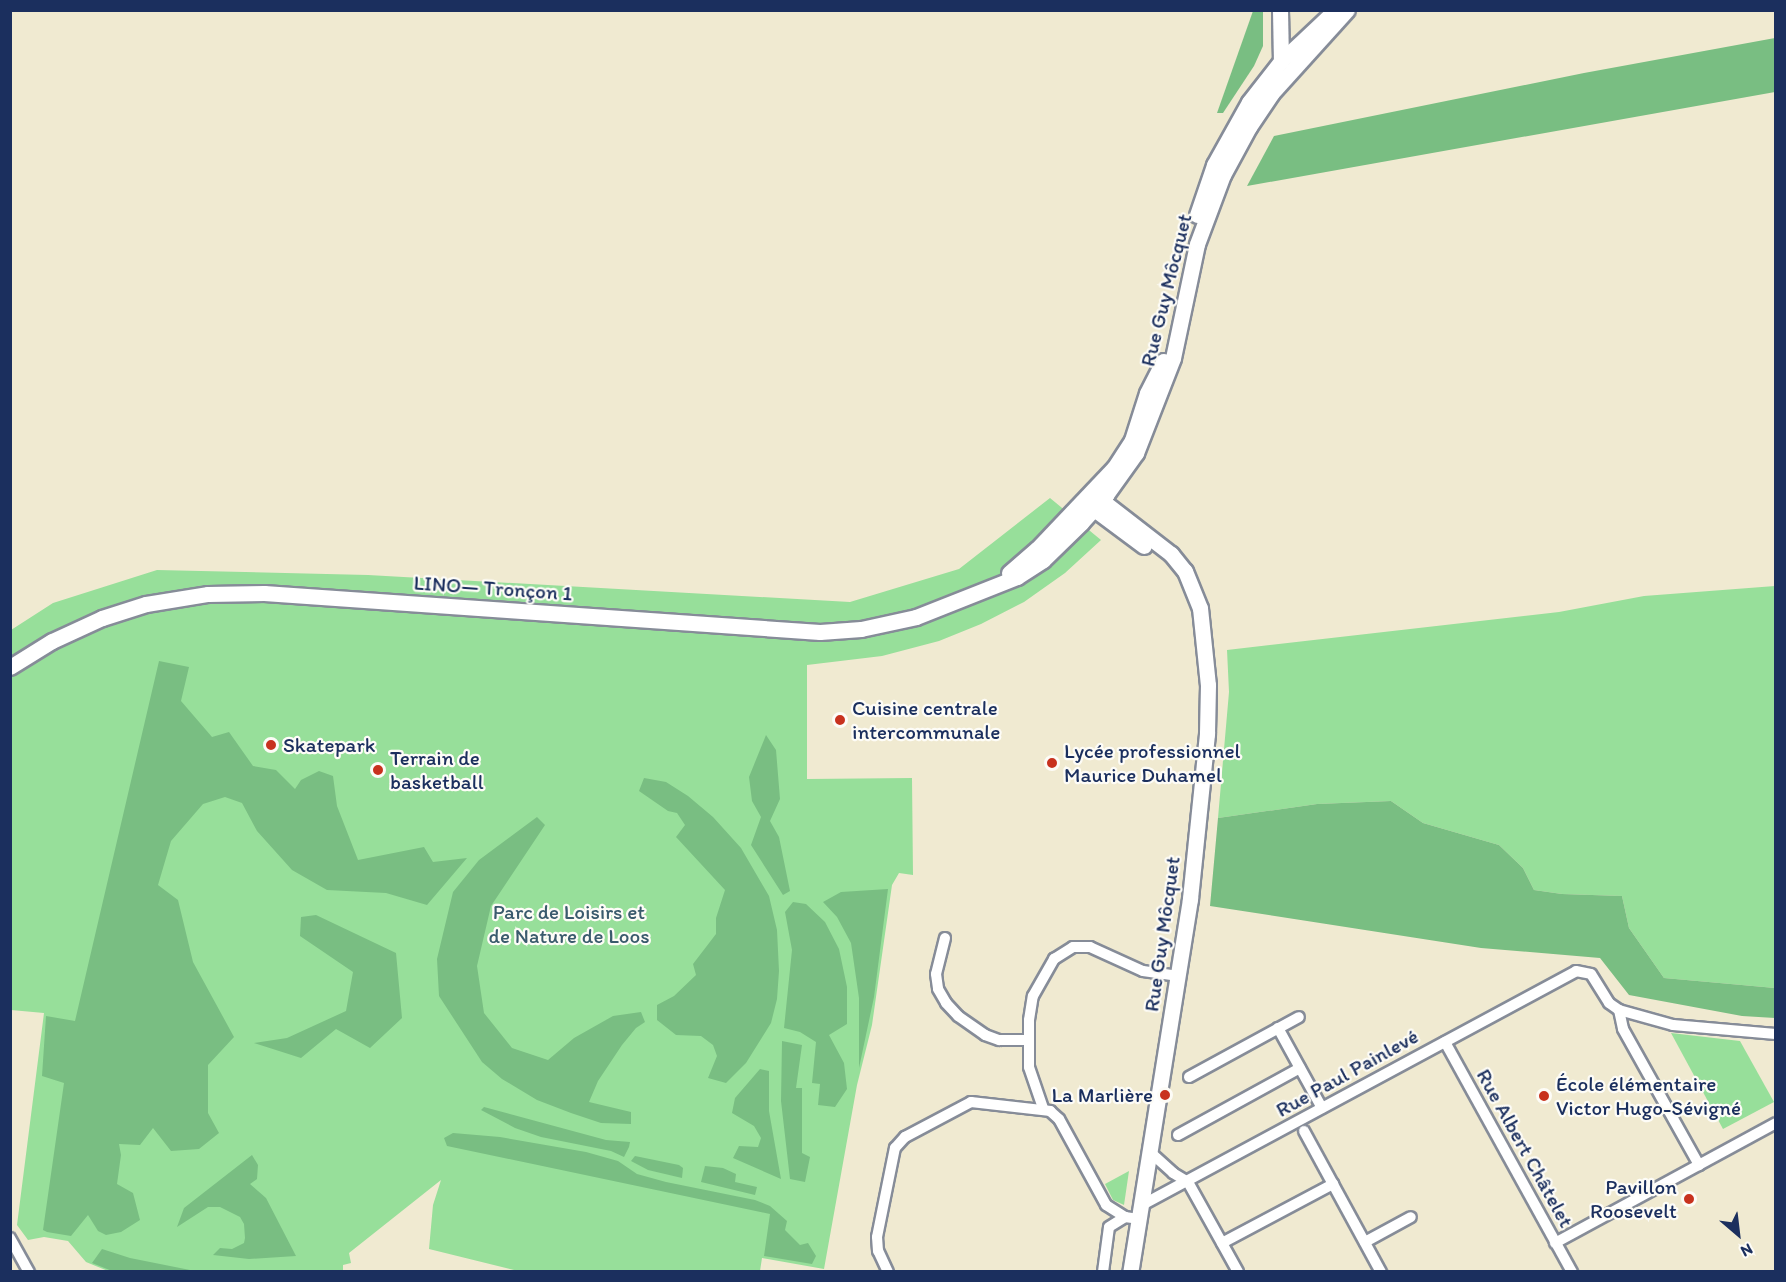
<!DOCTYPE html>
<html>
<head>
<meta charset="utf-8">
<style>
  body { margin:0 }
  #map { position:relative; width:1786px; height:1282px; overflow:hidden; background:#f0ead1; font-family:Itim,sans-serif }
  div>[style] { position:absolute }
  .green>* { inset:0; background:#97df9a }
  .forest>* { inset:0; background:#79be82 }
  .roads { filter:drop-shadow(2px 0 #868c98) drop-shadow(-2px 0 #868c98) drop-shadow(0 2px #868c98) drop-shadow(0 -2px #868c98) }
  .street>* { height:10px; margin:-5px; padding:0 5px; transform-origin:5px; border-radius:5px; background:#fff }
  .secondary>* { height:15px; margin:-7.5px; padding:0 7.5px; transform-origin:7.5px; border-radius:7.5px; background:#fff }
  .dots>* { width:16px; height:16px; translate:-50% -50%; box-sizing:border-box; border:3px solid #fdfcf7; border-radius:50% }
  span { translate:-50% -50%; white-space:nowrap; text-align:center; line-height:1.15; -webkit-text-stroke:4.5px #fdfcf7; paint-order:stroke }
  .street-label { font-size:21px; color:#1b2f5e }
  .poi-label { font-size:21px; color:#1b2f5e }
  .left { translate:0 -50%; text-align:left }
  .right { translate:-100% -50%; text-align:right }
  .park-label { font-size:21px; color:#3a5b6d }
  .frame { position:absolute; inset:0; border:12px solid #1b2f5e; pointer-events:none }
  .north { position:absolute; left:1708px; top:1204px; width:60px; height:60px; -webkit-text-stroke:4px #fdfcf7; paint-order:stroke; rotate:152deg; font-size:16px; font-weight:700; line-height:24px; text-align:center; color:#1b2f5e }
  .north::after { content:''; display:block; margin:auto; width:21px; height:27px; background:#1b2f5e; clip-path:polygon(50% 0,100% 100%,50% 72%,0 100%) }
</style>
</head>
<body>
<div id="map">
  <div class="green">
    <div style="clip-path:polygon(1050px 498px,1101px 540px,1065px 573px,1024px 602px,981px 624px,939px 641px,882px 656px,807px 665px,807px 779px,912px 778px,913px 875px,899px 873px,892px 885px,872px 1025px,857px 1085px,824px 1269px,762px 1258px,760px 1271px,518px 1271px,429px 1249px,433px 1205px,441px 1180px,349px 1253px,351px 1263px,343px 1265px,343px 1271px,108px 1271px,86px 1262px,68px 1241px,44px 1237px,28px 1240px,17px 1225px,44px 1013px,11px 1010px,11px 630px,53px 603px,157px 570px,368px 575px,850px 602px,959px 569px)"></div>
    <div style="clip-path:polygon(1775px 586px,1775px 988px,1664px 978px,1629px 928px,1622px 896px,1562px 894px,1534px 890px,1523px 868px,1499px 845px,1423px 823px,1391px 801px,1317px 804px,1218px 818px,1229px 692px,1227px 650px,1559px 612px,1644px 596px)"></div>
    <div style="clip-path:polygon(1671px 1033px,1740px 1041px,1774px 1102px,1723px 1129px)"></div>
    <div style="clip-path:polygon(1129px 1171px,1124px 1205px,1113px 1200px,1105px 1184px)"></div>
  </div>
  <div class="forest">
    <div style="clip-path:polygon(1253px 11px,1263px 11px,1263px 46px,1254px 66px,1223px 113px,1217px 113px)"></div>
    <div style="clip-path:polygon(1775px 38px,1775px 92px,1247px 186px,1274px 136px,1584px 73px)"></div>
    <div style="clip-path:polygon(159px 661px,189px 667px,181px 701px,212px 737px,229px 732px,253px 766px,276px 770px,295px 789px,301px 780px,319px 771px,333px 776px,337px 806px,358px 860px,424px 847px,433px 862px,467px 858px,427px 905px,386px 893px,327px 890px,292px 870px,257px 831px,242px 803px,225px 797px,203px 804px,171px 841px,158px 885px,178px 900px,193px 962px,234px 1037px,208px 1065px,208px 1113px,219px 1133px,199px 1149px,171px 1151px,153px 1128px,140px 1145px,119px 1144px,121px 1155px,117px 1184px,133px 1193px,140px 1220px,121px 1232px,106px 1235px,98px 1231px,88px 1215px,71px 1236px,47px 1232px,43px 1230px,64px 1083px,42px 1076px,46px 1016px,75px 1021px)"></div>
    <div style="clip-path:polygon(766px 735px,776px 750px,780px 799px,770px 821px,779px 837px,790px 891px,783px 895px,751px 845px,761px 817px,752px 801px,749px 777px)"></div>
    <div style="clip-path:polygon(644px 778px,666px 782px,688px 796px,713px 817px,741px 848px,769px 896px,777px 930px,779px 971px,777px 999px,771px 1023px,746px 1063px,726px 1083px,708px 1078px,717px 1056px,713px 1045px,701px 1036px,676px 1035px,657px 1020px,657px 1005px,674px 996px,696px 975px,693px 964px,716px 934px,716px 918px,725px 890px,676px 837px,685px 825px,677px 813px,668px 811px,639px 791px)"></div>
    <div style="clip-path:polygon(1391px 801px,1423px 823px,1499px 845px,1523px 868px,1534px 890px,1562px 894px,1622px 896px,1629px 928px,1664px 978px,1775px 988px,1775px 1018px,1742px 1016px,1629px 995px,1600px 958px,1481px 948px,1210px 906px,1218px 818px,1317px 804px)"></div>
    <div style="clip-path:polygon(537px 817px,545px 825px,491px 906px,477px 966px,484px 1013px,512px 1048px,548px 1060px,574px 1038px,613px 1016px,641px 1012px,645px 1022px,636px 1028px,622px 1045px,598px 1081px,589px 1102px,631px 1112px,631px 1124px,601px 1123px,571px 1113px,537px 1100px,502px 1079px,482px 1062px,439px 996px,437px 959px,453px 892px,479px 860px)"></div>
    <div style="clip-path:polygon(888px 889px,874px 997px,859px 1068px,859px 998px,851px 943px,837px 917px,823px 902px,841px 892px)"></div>
    <div style="clip-path:polygon(793px 902px,806px 904px,825px 922px,839px 949px,847px 987px,847px 1024px,829px 1035px,844px 1063px,847px 1089px,835px 1107px,818px 1105px,820px 1084px,812px 1083px,816px 1042px,800px 1032px,784px 1028px,792px 950px,785px 912px)"></div>
    <div style="clip-path:polygon(316px 915px,396px 953px,402px 1018px,370px 1048px,336px 1029px,301px 1058px,254px 1043px,287px 1038px,346px 1011px,353px 972px,300px 936px,301px 917px)"></div>
    <div style="clip-path:polygon(782px 1041px,802px 1045px,796px 1088px,802px 1088px,802px 1153px,810px 1157px,805px 1182px,790px 1179px,781px 1101px)"></div>
    <div style="clip-path:polygon(760px 1069px,769px 1071px,769px 1111px,781px 1179px,733px 1158px,739px 1146px,758px 1147px,761px 1138px,754px 1126px,732px 1113px,735px 1098px)"></div>
    <div style="clip-path:polygon(484px 1107px,606px 1140px,630px 1142px,629px 1147px,624px 1157px,611px 1151px,541px 1137px,515px 1128px,481px 1110px)"></div>
    <div style="clip-path:polygon(453px 1133px,500px 1137px,586px 1152px,618px 1161px,637px 1174px,666px 1182px,755px 1200px,770px 1206px,787px 1221px,785px 1230px,800px 1245px,808px 1243px,816px 1256px,812px 1264px,764px 1256px,770px 1214px,447px 1146px,444px 1138px)"></div>
    <div style="clip-path:polygon(252px 1155px,258px 1165px,257px 1179px,250px 1184px,266px 1198px,296px 1256px,249px 1259px,213px 1255px,220px 1248px,232px 1249px,244px 1243px,245px 1238px,244px 1224px,240px 1217px,220px 1207px,208px 1207px,177px 1227px,184px 1208px)"></div>
    <div style="clip-path:polygon(635px 1156px,679px 1165px,683px 1168px,682px 1178px,648px 1170px,631px 1161px)"></div>
    <div style="clip-path:polygon(705px 1166px,723px 1168px,736px 1174px,735px 1182px,757px 1187px,755px 1195px,701px 1182px)"></div>
    <div style="clip-path:polygon(102px 1249px,130px 1258px,195px 1271px,112px 1271px,92px 1263px)"></div>
  </div>
  <div class="roads">
    <div class="street">
      <div style="left:945px;top:938px;width:37px;rotate:104deg"></div>
      <div style="left:936px;top:974px;width:15px;rotate:82deg"></div>
      <div style="left:938px;top:989px;width:16px;rotate:60deg"></div>
      <div style="left:946px;top:1003px;width:18px;rotate:47deg"></div>
      <div style="left:958px;top:1016px;width:33px;rotate:35deg"></div>
      <div style="left:985px;top:1035px;width:15px;rotate:20deg"></div>
      <div style="left:999px;top:1040px;width:28px"></div>
      <div style="left:1619px;top:1010px;width:19px;rotate:78deg"></div>
      <div style="left:1623px;top:1029px;width:156px;rotate:60.8deg"></div>
      <div style="left:1278px;top:1028px;width:91px;rotate:61.2deg"></div>
      <div style="left:1445px;top:1042px;width:263px;rotate:61.1deg"></div>
      <div style="left:1189px;top:1077px;width:125px;rotate:-28.6deg"></div>
      <div style="left:1043px;top:1108px;width:43px;rotate:-108.9deg"></div>
      <div style="left:1029px;top:1067px;width:47px;rotate:-90deg"></div>
      <div style="left:1029px;top:1020px;width:24px;rotate:-81deg"></div>
      <div style="left:1033px;top:996px;width:43px;rotate:-60.4deg"></div>
      <div style="left:1054px;top:959px;width:22px;rotate:-32deg"></div>
      <div style="left:1073px;top:947px;width:17px"></div>
      <div style="left:1090px;top:947px;width:58px;rotate:24.4deg"></div>
      <div style="left:1143px;top:971px;width:34px;rotate:8deg"></div>
      <div style="left:1304px;top:1131px;width:161px;rotate:61.4deg"></div>
      <div style="left:1178px;top:1135px;width:139px;rotate:-28.8deg"></div>
      <div style="left:1150px;top:1152px;width:31px;rotate:42deg"></div>
      <div style="left:1173px;top:1173px;width:17px;rotate:31deg"></div>
      <div style="left:1188px;top:1182px;width:103px;rotate:60.9deg"></div>
      <div style="left:1142px;top:1205px;width:493px;rotate:-28.3deg"></div>
      <div style="left:1576px;top:971px;width:15px;rotate:11deg"></div>
      <div style="left:1591px;top:974px;width:34px;rotate:58deg"></div>
      <div style="left:1609px;top:1003px;width:12px;rotate:35deg"></div>
      <div style="left:1619px;top:1010px;width:56px;rotate:15.5deg"></div>
      <div style="left:1673px;top:1025px;width:103px;rotate:5deg"></div>
      <div style="left:10px;top:1238px;width:39px;rotate:61deg"></div>
      <div style="left:1365px;top:1242px;width:52px;rotate:-28.5deg"></div>
      <div style="left:1222px;top:1243px;width:126px;rotate:-28deg"></div>
      <div style="left:1555px;top:1243px;width:251px;rotate:-28.5deg"></div>
      <div style="left:888px;top:1272px;width:23px;rotate:-115deg"></div>
      <div style="left:878px;top:1251px;width:14px;rotate:-94deg"></div>
      <div style="left:877px;top:1237px;width:91px;rotate:-78.6deg"></div>
      <div style="left:895px;top:1148px;width:15px;rotate:-48deg"></div>
      <div style="left:905px;top:1137px;width:75px;rotate:-27.9deg"></div>
      <div style="left:971px;top:1102px;width:80px;rotate:6.5deg"></div>
      <div style="left:1050px;top:1111px;width:12px;rotate:42deg"></div>
      <div style="left:1059px;top:1119px;width:98px;rotate:61.3deg"></div>
      <div style="left:1106px;top:1205px;width:22px;rotate:32deg"></div>
      <div style="left:1125px;top:1217px;width:15px;rotate:8deg"></div>
      <div style="left:1103px;top:1272px;width:45px;rotate:-82.4deg"></div>
      <div style="left:1109px;top:1227px;width:19px;rotate:-32deg"></div>
    </div>
    <div class="secondary">
      <div style="left:1280px;top:10px;width:51px;rotate:88.9deg"></div>
      <div style="left:1197px;top:215px;width:53px;rotate:-71.2deg"></div>
      <div style="left:1214px;top:165px;width:72px;rotate:-60.9deg"></div>
      <div style="left:1249px;top:102px;width:52px;rotate:-52deg"></div>
      <div style="left:1281px;top:61px;width:69px;rotate:-43.2deg"></div>
      <div style="left:1092px;top:493px;width:100px;rotate:37.7deg"></div>
      <div style="left:1171px;top:554px;width:22px;rotate:51deg"></div>
      <div style="left:1185px;top:571px;width:40px;rotate:68deg"></div>
      <div style="left:1200px;top:608px;width:77px;rotate:84.1deg"></div>
      <div style="left:1208px;top:685px;width:49px;rotate:91.2deg"></div>
      <div style="left:1207px;top:734px;width:166px;rotate:95.9deg"></div>
      <div style="left:1190px;top:899px;width:378px;rotate:99.1deg"></div>
      <div style="left:1086px;top:503px;width:72px;rotate:36.6deg"></div>
      <div style="left:1009px;top:573px;width:37px;rotate:-41deg"></div>
      <div style="left:1037px;top:549px;width:112px;rotate:-46.5deg"></div>
      <div style="left:1114px;top:468px;width:33px;rotate:-57deg"></div>
      <div style="left:1132px;top:440px;width:49px;rotate:-72.3deg"></div>
      <div style="left:1147px;top:393px;width:36px;rotate:-63deg"></div>
      <div style="left:10px;top:667px;width:49px;rotate:-31.8deg"></div>
      <div style="left:52px;top:641px;width:55px;rotate:-24.7deg"></div>
      <div style="left:102px;top:618px;width:46px;rotate:-17.7deg"></div>
      <div style="left:146px;top:604px;width:63px;rotate:-9.2deg"></div>
      <div style="left:208px;top:594px;width:56px;rotate:-1deg"></div>
      <div style="left:264px;top:593px;width:557px;rotate:4.01deg"></div>
      <div style="left:820px;top:632px;width:41px;rotate:-4.2deg"></div>
      <div style="left:861px;top:629px;width:56px;rotate:-12.3deg"></div>
      <div style="left:916px;top:617px;width:109px;rotate:-21.6deg"></div>
      <div style="left:1017px;top:577px;width:31px;rotate:-33deg"></div>
      <div style="left:1043px;top:560px;width:53px;rotate:-44.2deg"></div>
      <div style="left:1081px;top:523px;width:38px;rotate:-48deg"></div>
      <div style="left:1106px;top:495px;width:52px;rotate:-54.5deg"></div>
      <div style="left:1136px;top:453px;width:102px;rotate:-68.7deg"></div>
      <div style="left:1173px;top:358px;width:116px;rotate:-78.1deg"></div>
      <div style="left:1197px;top:244px;width:74px;rotate:-69.4deg"></div>
      <div style="left:1223px;top:175px;width:55px;rotate:-61.6deg"></div>
      <div style="left:1249px;top:127px;width:40px;rotate:-56deg"></div>
      <div style="left:1271px;top:94px;width:113px;rotate:-47.9deg"></div>
    </div>
  </div>
  <div class="dots">
    <div style="left:840px;top:720px;background:#c8321e"></div>
    <div style="left:271px;top:745px;background:#c8321e"></div>
    <div style="left:1052px;top:763px;background:#c8321e"></div>
    <div style="left:378px;top:770px;background:#c8321e"></div>
    <div style="left:1165px;top:1095px;background:#c8321e"></div>
    <div style="left:1544px;top:1096px;background:#c8321e"></div>
    <div style="left:1689px;top:1199px;background:#c8321e"></div>
  </div>
  <div class="street-label">
    <span style="left:1166px;top:290px;rotate:-76deg">Rue Guy Môcquet</span>
    <span style="left:493px;top:588px;rotate:4deg">LINO— Tronçon 1</span>
    <span style="left:1162px;top:934px;rotate:-82deg">Rue Guy Môcquet</span>
    <span style="left:1347px;top:1073px;rotate:-29deg">Rue Paul Painlevé</span>
    <span style="left:1525px;top:1148px;rotate:61deg">Rue Albert Châtelet</span>
  </div>
  <div class="poi-label">
    <span class="left" style="left:852px;top:720px">Cuisine centrale<br>intercommunale</span>
    <span class="left" style="left:283px;top:745px">Skatepark</span>
    <span class="left" style="left:1064px;top:763px">Lycée professionnel<br>Maurice Duhamel</span>
    <span class="left" style="left:390px;top:770px">Terrain de<br>basketball</span>
    <span class="left" style="left:1556px;top:1096px">École élémentaire<br>Victor Hugo-Sévigné</span>
    <span class="right" style="left:1153px;top:1095px">La Marlière</span>
    <span class="right" style="left:1677px;top:1199px">Pavillon<br>Roosevelt</span>
  </div>
  <div class="park-label">
    <span style="left:569px;top:924px">Parc de Loisirs et<br>de Nature de Loos</span>
  </div>
  <div class="frame"></div>
  <div class="north">N</div>
</div>
</body>
</html>
